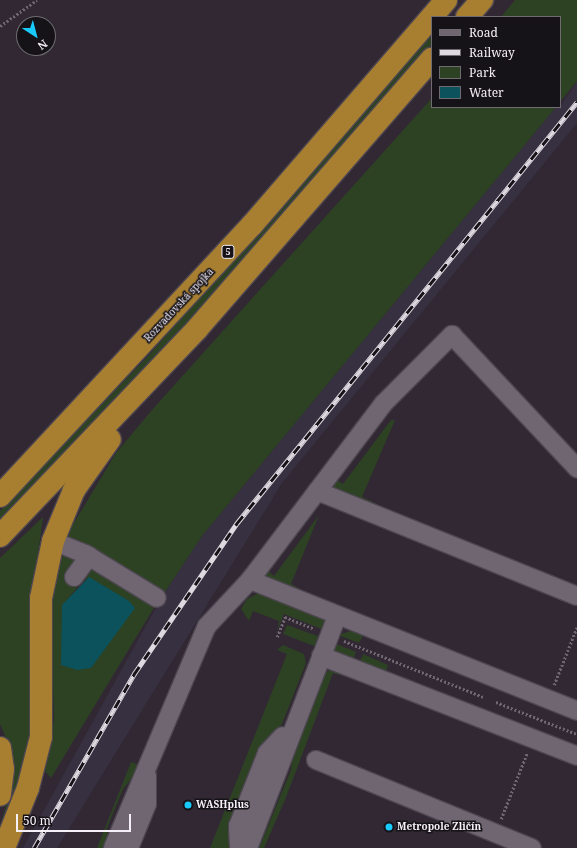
<!DOCTYPE html>
<html>
<head>
<meta charset="utf-8">
<style>
  body { margin:0 }
  #map { position:relative; width:577px; height:848px; overflow:hidden; background:#312833; font-family:"Noto Serif",serif }
  div>[style] { position:absolute }
  .industrial>* { inset:0; background:#363040 }
  .green>* { inset:0; background:#2d4223 }
  .water>* { inset:0; background:#0b525c }
  .path>* { height:2.5px; margin-top:-1.25px; transform-origin:0; background:repeating-linear-gradient(90deg,#6e6670 0 2px,transparent 0 4px) }
  .roads { filter:drop-shadow(1px 0 #4d4650) drop-shadow(-1px 0 #4d4650) drop-shadow(0 1px #4d4650) drop-shadow(0 -1px #4d4650) }
  .minor>* { height:18px; margin:-9px; padding:0 9px; transform-origin:9px; border-radius:9px; background:#6f6672 }
  .highway>* { height:22px; margin:-11px; padding:0 11px; transform-origin:11px; border-radius:11px; background:#a87f31 }
  .rail>* { height:4.5px; margin-top:-2.25px; transform-origin:0; background:repeating-linear-gradient(90deg,#161318 0 9px,#ded8e0 0 18px); box-sizing:border-box; border-block:1px solid #ded8e0 }
  .dots>* { width:11px; height:11px; translate:-50% -50%; box-sizing:border-box; border:2px solid #161318; border-radius:50% }
  span { translate:-50% -50%; white-space:nowrap; text-align:center; line-height:1.15; -webkit-text-stroke:3px #161318; paint-order:stroke }
  .shield-label span { padding:1px 3px; background:#161318; border:1px solid; border-radius:3px; -webkit-text-stroke-width:0 }
  .shield-label { font-size:9px; color:#f5eff7; font-weight:700 }
  .street-label { font-size:10px; color:#f5eff7 }
  .poi-label { font-size:10px; color:#f5eff7; font-weight:700 }
  .left { translate:0 -50%; text-align:left }
  .legend { position:absolute; left:431px; top:16px; width:130px; height:92px; box-sizing:border-box; background:#161318; border:1px solid #6f6b71; margin:0; padding:5px 7px; list-style:none; font-size:12px; color:#f5eff7 }
  .legend li { display:flex; align-items:center; gap:8px; height:20px }
  .legend b { width:20px; border:1px solid #6f6b71 }
  .north { position:absolute; left:16px; top:16px; width:40px; height:40px; box-sizing:border-box; background:#161318; border:1px solid #6f6b71; border-radius:50%; rotate:144deg; font-size:11px; font-weight:700; line-height:16px; text-align:center; color:#f5eff7 }
  .north::after { content:''; display:block; margin:auto; width:14px; height:18px; background:#19cafc; clip-path:polygon(50% 0,100% 100%,50% 72%,0 100%) }
  .scale { position:absolute; left:16px; top:814px; width:115px; height:18px; box-sizing:border-box; border:2px solid #f5eff7; border-top:0; padding-left:5px; font-size:12px; line-height:14px; white-space:nowrap; color:#f5eff7; -webkit-text-stroke:3px #161318; paint-order:stroke }
</style>
</head>
<body>
<div id="map">
  <div class="industrial">
    <div style="clip-path:polygon(577px 81px,577px 123px,282px 483px,57px 848px,23px 848px,163px 595px,202px 536px,556px 107px,560px 107px)"></div>
  </div>
  <div class="green">
    <div style="clip-path:polygon(515px 0,577px 0,577px 81px,560px 102px,560px 17px,501px 17px)"></div>
    <div style="clip-path:polygon(432px 32px,432px 44px,351px 140px,154px 361px,0 522px,0 511px,149px 355px)"></div>
    <div style="clip-path:polygon(432px 98px,432px 107px,556px 107px,202px 536px,163px 595px,94px 549px,66px 536px,116px 453px,152px 410px)"></div>
    <div style="clip-path:polygon(391px 420px,395px 420px,362px 497px,373px 502px,369px 504px,332px 489px,334px 478px,343px 484px)"></div>
    <div style="clip-path:polygon(319px 515px,291px 584px,301px 589px,266px 578px,266px 569px,274px 576px)"></div>
    <div style="clip-path:polygon(43px 517px,31px 607px,34px 716px,27px 760px,0 825px,10px 793px,12px 752px,0 724px,0 558px)"></div>
    <div style="clip-path:polygon(61px 554px,74px 559px,70px 582px,77px 588px,62px 605px,89px 577px,82px 582px,85px 574px,95px 568px,155px 606px,51px 778px,45px 771px,54px 719px,50px 601px)"></div>
    <div style="clip-path:polygon(259px 593px,329px 620px,329px 632px,284px 614px,277px 631px,279px 621px,253px 611px,249px 621px,241px 609px,247px 599px)"></div>
    <div style="clip-path:polygon(287px 625px,323px 638px,314px 646px,283px 634px)"></div>
    <div style="clip-path:polygon(351px 631px,364px 634px,359px 643px,338px 635px)"></div>
    <div style="clip-path:polygon(334px 643px,356px 652px,353px 661px,332px 651px)"></div>
    <div style="clip-path:polygon(283px 645px,304px 654px,306px 663px,282px 724px,260px 757px,233px 824px,229px 848px,210px 848px,287px 654px,277px 650px)"></div>
    <div style="clip-path:polygon(363px 654px,388px 665px,385px 674px,359px 664px)"></div>
    <div style="clip-path:polygon(331px 669px,343px 676px,333px 673px,285px 800px,264px 848px,259px 848px,291px 770px,293px 750px,322px 675px)"></div>
    <div style="clip-path:polygon(131px 762px,142px 766px,123px 789px,107px 828px,108px 848px,97px 848px)"></div>
  </div>
  <div class="water">
    <div style="clip-path:polygon(89px 577px,129px 601px,135px 608px,91px 668px,77px 670px,61px 665px,62px 605px)"></div>
  </div>
  <div class="path">
    <div style="left:0;top:26px;width:45px;rotate:-35.1deg"></div>
    <div style="left:277px;top:637px;width:22px;rotate:-68deg"></div>
    <div style="left:285px;top:617px;width:32px;rotate:22deg"></div>
    <div style="left:344px;top:641px;width:150px;rotate:21.9deg"></div>
    <div style="left:554px;top:685px;width:62px;rotate:-68.4deg"></div>
    <div style="left:496px;top:702px;width:87px;rotate:21.6deg"></div>
    <div style="left:501px;top:819px;width:71px;rotate:-68.5deg"></div>
  </div>
  <div class="roads">
    <div class="minor">
      <div style="left:317px;top:491px;width:280px;rotate:22deg"></div>
      <div style="left:53px;top:541px;width:35px;rotate:22deg"></div>
      <div style="left:85px;top:554px;width:84px;rotate:31.4deg"></div>
      <div style="left:74px;top:577px;width:26px;rotate:-54deg"></div>
      <div style="left:250px;top:580px;width:352px;rotate:21.8deg"></div>
      <div style="left:321px;top:656px;width:275px;rotate:21.3deg"></div>
      <div style="left:316px;top:760px;width:233px;rotate:22.2deg"></div>
      <div style="left:239px;top:846px;width:20px;rotate:-93deg"></div>
      <div style="left:238px;top:826px;width:32px;rotate:-68deg"></div>
      <div style="left:250px;top:796px;width:46px;rotate:-68.4deg"></div>
      <div style="left:267px;top:753px;width:23px;rotate:-47deg"></div>
      <div style="left:113px;top:848px;width:241px;rotate:-67.1deg"></div>
      <div style="left:207px;top:626px;width:63px;rotate:-46.9deg"></div>
      <div style="left:250px;top:580px;width:221px;rotate:-52.9deg"></div>
      <div style="left:383px;top:404px;width:98px;rotate:-45deg"></div>
      <div style="left:452px;top:335px;width:183px;rotate:46.8deg"></div>
      <div style="left:129px;top:848px;width:48px;rotate:-67.8deg"></div>
      <div style="left:147px;top:804px;width:28px;rotate:-90deg"></div>
      <div style="left:248px;top:848px;width:248px;rotate:-69deg"></div>
    </div>
    <div class="highway">
      <div style="left:467px;top:17px;width:23px;rotate:-49deg"></div>
      <div style="left:0;top:496px;width:370px;rotate:-47.1deg"></div>
      <div style="left:252px;top:225px;width:297px;rotate:-49.2deg"></div>
      <div style="left:0;top:536px;width:286px;rotate:-46.4deg"></div>
      <div style="left:197px;top:329px;width:358px;rotate:-49deg"></div>
      <div style="left:0;top:748px;width:21px;rotate:82deg"></div>
      <div style="left:3px;top:769px;width:26px;rotate:97deg"></div>
      <div style="left:4px;top:848px;width:65px;rotate:-68.2deg"></div>
      <div style="left:28px;top:788px;width:53px;rotate:-75.7deg"></div>
      <div style="left:41px;top:737px;width:139px;rotate:-90deg"></div>
      <div style="left:41px;top:598px;width:58px;rotate:-78.1deg"></div>
      <div style="left:53px;top:541px;width:55px;rotate:-67.6deg"></div>
      <div style="left:74px;top:490px;width:62px;rotate:-54.8deg"></div>
    </div>
  </div>
  <div class="rail">
    <div style="left:34px;top:848px;width:201px;rotate:-60.1deg"></div>
    <div style="left:134px;top:674px;width:183px;rotate:-55.7deg"></div>
    <div style="left:237px;top:523px;width:541px;rotate:-51.08deg"></div>
  </div>
  <div class="dots">
    <div style="left:188px;top:805px;background:#19cafc"></div>
    <div style="left:389px;top:827px;background:#19cafc"></div>
  </div>
  <div class="shield-label">
    <span style="left:228px;top:252px">5</span>
  </div>
  <div class="street-label">
    <span style="left:179px;top:305px;rotate:-47deg">Rozvadovská spojka</span>
  </div>
  <div class="poi-label">
    <span class="left" style="left:196px;top:805px">WASHplus</span>
    <span class="left" style="left:397px;top:827px">Metropole Zličín</span>
  </div>
  <ul class="legend">
  <li><b style="height:5px;background:#6f6672"></b>Road</li>
  <li><b style="height:5px;background:#ded8e0"></b>Railway</li>
  <li><b style="height:11px;background:#2d4223"></b>Park</li>
  <li><b style="height:11px;background:#0b525c"></b>Water</li>
  </ul>
  <div class="north">N</div>
  <div class="scale">50 m</div>
</div>
</body>
</html>
